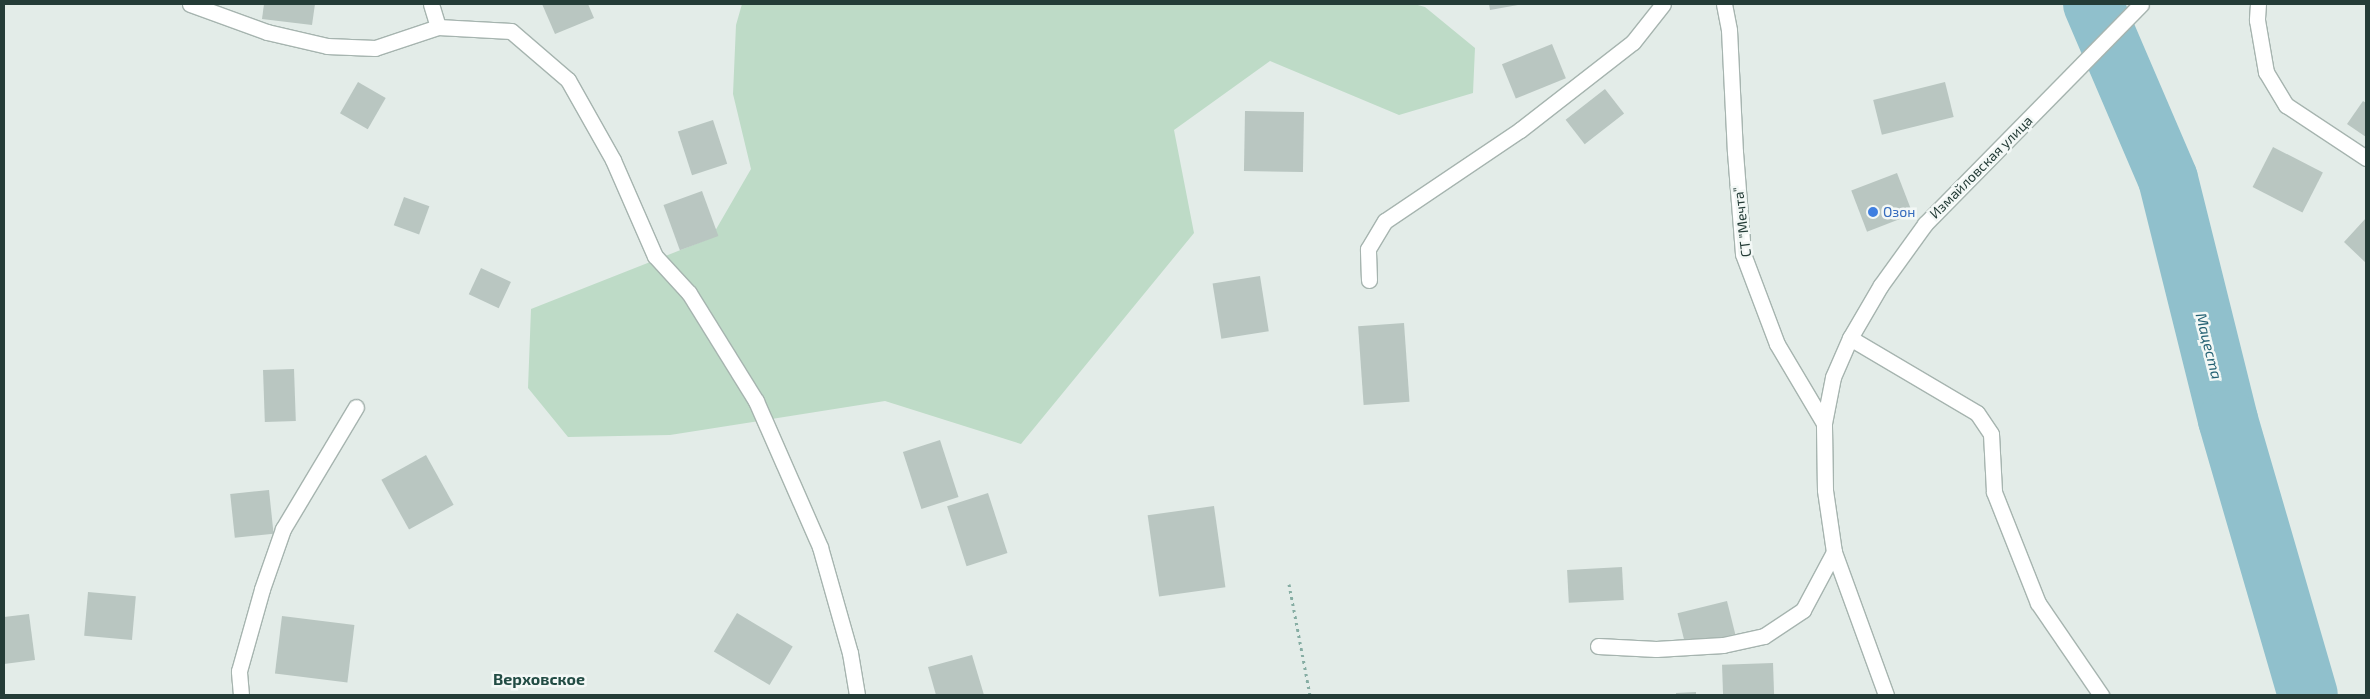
<!DOCTYPE html>
<html>
<head>
<meta charset="utf-8">
<style>
  body { margin:0 }
  #map { position:relative; width:2370px; height:699px; overflow:hidden; background:#e3ece8; font-family:"Exo 2",sans-serif }
  div>[style] { position:absolute }
  .green>* { inset:0; background:#bedbc7 }
  .river>* { height:60px; margin:-30px; padding:0 30px; transform-origin:30px; border-radius:30px; background:#90c0cc }
  .building>* { inset:0; background:#b9c6c1; transform-origin:0 0 }
  .path>* { height:3px; margin-top:-1.5px; transform-origin:0; background:repeating-linear-gradient(90deg,#86ada3 0 2.5px,transparent 0 6.5px) }
  .roads { filter:drop-shadow(1px 0 #a6b4af) drop-shadow(-1px 0 #a6b4af) drop-shadow(0 1px #a6b4af) drop-shadow(0 -1px #a6b4af) }
  .lane>* { height:15px; margin:-7.5px; padding:0 7.5px; transform-origin:7.5px; border-radius:7.5px; background:#fff }
  .street>* { height:15px; margin:-7.5px; padding:0 7.5px; transform-origin:7.5px; border-radius:7.5px; background:#fff }
  .secondary>* { height:15px; margin:-7.5px; padding:0 7.5px; transform-origin:7.5px; border-radius:7.5px; background:#fff }
  .dots>* { width:14px; height:14px; translate:-50% -50%; box-sizing:border-box; border:2px solid #f3f8f6; border-radius:50% }
  span { translate:-50% -50%; white-space:nowrap; text-align:center; line-height:1.15; -webkit-text-stroke:5px #f3f8f6; paint-order:stroke }
  .street-label { font-size:14px; color:#243c37 }
  .shop-label { font-size:14px; color:#366cbe }
  .left { translate:0 -50%; text-align:left }
  .water-label { font-size:15px; color:#236173; font-style:italic }
  .quarter-label { font-size:16px; color:#224c44; font-weight:700 }
  .frame { position:absolute; inset:0; border:5px solid #243c37; pointer-events:none }
</style>
</head>
<body>
<div id="map">
  <div class="green">
    <div style="clip-path:polygon(742px 4px,1414px 4px,1425px 7px,1475px 48px,1473px 93px,1399px 115px,1270px 61px,1174px 130px,1194px 233px,1021px 444px,885px 401px,670px 435px,568px 437px,528px 388px,531px 309px,711px 238px,751px 169px,733px 94px,736px 25px)"></div>
  </div>
  <div class="river">
    <div style="left:2093px;top:4px;width:190px;rotate:66.8deg"></div>
    <div style="left:2168px;top:179px;width:248px;rotate:76deg"></div>
    <div style="left:2228px;top:420px;width:286px;rotate:73.8deg"></div>
  </div>
  <div class="building">
    <div style="clip-path:polygon(264px 4px,315px 4px,312px 25px,262px 19px)"></div>
    <div style="clip-path:polygon(542px 4px,588px 4px,594px 18px,555px 34px)"></div>
    <div style="clip-path:polygon(1489px 4px,1518px 4px,1518px 5px,1490px 10px)"></div>
    <div style="left:1552px;top:44px;width:37px;height:54px;rotate:68deg"></div>
    <div style="left:358px;top:82px;width:32px;height:36px;rotate:30deg"></div>
    <div style="left:1945px;top:82px;width:36px;height:74px;rotate:76deg"></div>
    <div style="left:1605px;top:89px;width:31px;height:50px;rotate:52deg"></div>
    <div style="clip-path:polygon(2363px 101px,2366px 103px,2366px 137px,2347px 124px)"></div>
    <div style="left:1245px;top:111px;width:59px;height:60px;rotate:1deg"></div>
    <div style="left:713px;top:120px;width:46px;height:37px;rotate:72deg"></div>
    <div style="left:2273px;top:147px;width:56px;height:45px;rotate:27deg"></div>
    <div style="left:1897px;top:173px;width:44px;height:49px;rotate:69deg"></div>
    <div style="left:702px;top:191px;width:48px;height:41px;rotate:70deg"></div>
    <div style="left:404px;top:197px;width:27px;height:30px;rotate:20deg"></div>
    <div style="clip-path:polygon(2366px 218px,2366px 263px,2344px 242px)"></div>
    <div style="left:481px;top:268px;width:33px;height:29px;rotate:25deg"></div>
    <div style="left:1260px;top:276px;width:56px;height:48px;rotate:81deg"></div>
    <div style="left:1404px;top:323px;width:79px;height:46px;rotate:86deg"></div>
    <div style="left:294px;top:369px;width:52px;height:31px;rotate:88deg"></div>
    <div style="left:940px;top:440px;width:60px;height:39px;rotate:72deg"></div>
    <div style="left:426px;top:455px;width:57px;height:51px;rotate:61deg"></div>
    <div style="left:269px;top:490px;width:44px;height:39px;rotate:84deg"></div>
    <div style="left:988px;top:493px;width:63px;height:43px;rotate:72deg"></div>
    <div style="left:1214px;top:506px;width:82px;height:67px;rotate:82deg"></div>
    <div style="left:1622px;top:567px;width:33px;height:55px;rotate:87deg"></div>
    <div style="left:88px;top:592px;width:48px;height:44px;rotate:5deg"></div>
    <div style="left:1727px;top:601px;width:34px;height:51px;rotate:76deg"></div>
    <div style="left:737px;top:613px;width:65px;height:45px;rotate:31deg"></div>
    <div style="clip-path:polygon(29px 614px,35px 660px,4px 664px,4px 617px)"></div>
    <div style="left:282px;top:616px;width:73px;height:58px;rotate:7deg"></div>
    <div style="clip-path:polygon(972px 655px,984px 695px,936px 695px,928px 667px)"></div>
    <div style="left:1773px;top:663px;width:32px;height:51px;rotate:88deg"></div>
    <div style="clip-path:polygon(1696px 692px,1696px 695px,1676px 695px,1676px 693px)"></div>
  </div>
  <div class="path">
    <div style="left:1289px;top:584px;width:113px;rotate:79.3deg"></div>
  </div>
  <div class="roads">
    <div class="lane">
      <div style="left:431px;top:4px;width:24px;rotate:73deg"></div>
      <div style="left:1850px;top:338px;width:147px;rotate:30.6deg"></div>
      <div style="left:1977px;top:413px;width:25px;rotate:56deg"></div>
      <div style="left:1991px;top:434px;width:58px;rotate:87deg"></div>
      <div style="left:1994px;top:492px;width:119px;rotate:68.4deg"></div>
      <div style="left:2038px;top:603px;width:112px;rotate:55.6deg"></div>
      <div style="left:1598px;top:646px;width:58px;rotate:3deg"></div>
      <div style="left:1656px;top:649px;width:67px;rotate:-3.4deg"></div>
      <div style="left:1723px;top:645px;width:42px;rotate:-12.4deg"></div>
      <div style="left:1764px;top:636px;width:47px;rotate:-33.7deg"></div>
      <div style="left:1803px;top:610px;width:66px;rotate:-61.9deg"></div>
      <div style="left:241px;top:695px;width:24px;rotate:-95deg"></div>
      <div style="left:239px;top:671px;width:85px;rotate:-74.3deg"></div>
      <div style="left:262px;top:589px;width:64px;rotate:-70.7deg"></div>
      <div style="left:283px;top:529px;width:142px;rotate:-59.1deg"></div>
    </div>
    <div class="street">
      <div style="left:190px;top:4px;width:82px;rotate:20deg"></div>
      <div style="left:267px;top:32px;width:62px;rotate:13.1deg"></div>
      <div style="left:327px;top:46px;width:48px;rotate:2.4deg"></div>
      <div style="left:375px;top:48px;width:66px;rotate:-18.4deg"></div>
      <div style="left:438px;top:27px;width:73px;rotate:3.1deg"></div>
      <div style="left:511px;top:31px;width:75px;rotate:40.7deg"></div>
      <div style="left:568px;top:80px;width:92px;rotate:60.6deg"></div>
      <div style="left:613px;top:160px;width:105px;rotate:66.4deg"></div>
      <div style="left:655px;top:256px;width:50px;rotate:47.4deg"></div>
      <div style="left:689px;top:293px;width:127px;rotate:58.2deg"></div>
      <div style="left:756px;top:401px;width:159px;rotate:66.3deg"></div>
      <div style="left:820px;top:547px;width:110px;rotate:74.2deg"></div>
      <div style="left:850px;top:653px;width:43px;rotate:80.5deg"></div>
      <div style="left:1724px;top:4px;width:26px;rotate:79deg"></div>
      <div style="left:1729px;top:30px;width:122px;rotate:87.2deg"></div>
      <div style="left:1735px;top:152px;width:102px;rotate:85.5deg"></div>
      <div style="left:1743px;top:254px;width:96px;rotate:69.3deg"></div>
      <div style="left:1777px;top:344px;width:92px;rotate:59.3deg"></div>
      <div style="left:2258px;top:4px;width:16px;rotate:94deg"></div>
      <div style="left:2257px;top:20px;width:53px;rotate:80.2deg"></div>
      <div style="left:2266px;top:72px;width:39px;rotate:59deg"></div>
      <div style="left:2286px;top:105px;width:96px;rotate:33.5deg"></div>
      <div style="left:1369px;top:280px;width:31px;rotate:-92deg"></div>
      <div style="left:1368px;top:249px;width:33px;rotate:-59deg"></div>
      <div style="left:1385px;top:221px;width:163px;rotate:-34deg"></div>
      <div style="left:1520px;top:130px;width:143px;rotate:-37.9deg"></div>
      <div style="left:1633px;top:42px;width:48px;rotate:-51.7deg"></div>
    </div>
    <div class="secondary">
      <div style="left:1886px;top:695px;width:152px;rotate:-110deg"></div>
      <div style="left:1834px;top:552px;width:63px;rotate:-98.3deg"></div>
      <div style="left:1825px;top:490px;width:67px;rotate:-90.9deg"></div>
      <div style="left:1824px;top:423px;width:47px;rotate:-78.9deg"></div>
      <div style="left:1833px;top:377px;width:43px;rotate:-66.4deg"></div>
      <div style="left:1850px;top:338px;width:61px;rotate:-59.7deg"></div>
      <div style="left:1881px;top:285px;width:75px;rotate:-54.2deg"></div>
      <div style="left:1925px;top:224px;width:308px;rotate:-45.5deg"></div>
    </div>
  </div>
  <div class="dots">
    <div style="left:1873px;top:212px;background:#3f7fe0"></div>
  </div>
  <div class="street-label">
    <span style="left:1981px;top:167px;rotate:-45deg">Измайловская улица</span>
    <span style="left:1742px;top:222px;rotate:-97deg">СТ "Мечта"</span>
  </div>
  <div class="shop-label">
    <span class="left" style="left:1883px;top:212px">Озон</span>
  </div>
  <div class="water-label">
    <span style="left:2209px;top:346px;rotate:76deg">Мацеста</span>
  </div>
  <div class="quarter-label">
    <span style="left:539px;top:679px">Верховское</span>
  </div>
  <div class="frame"></div>
</div>
</body>
</html>
